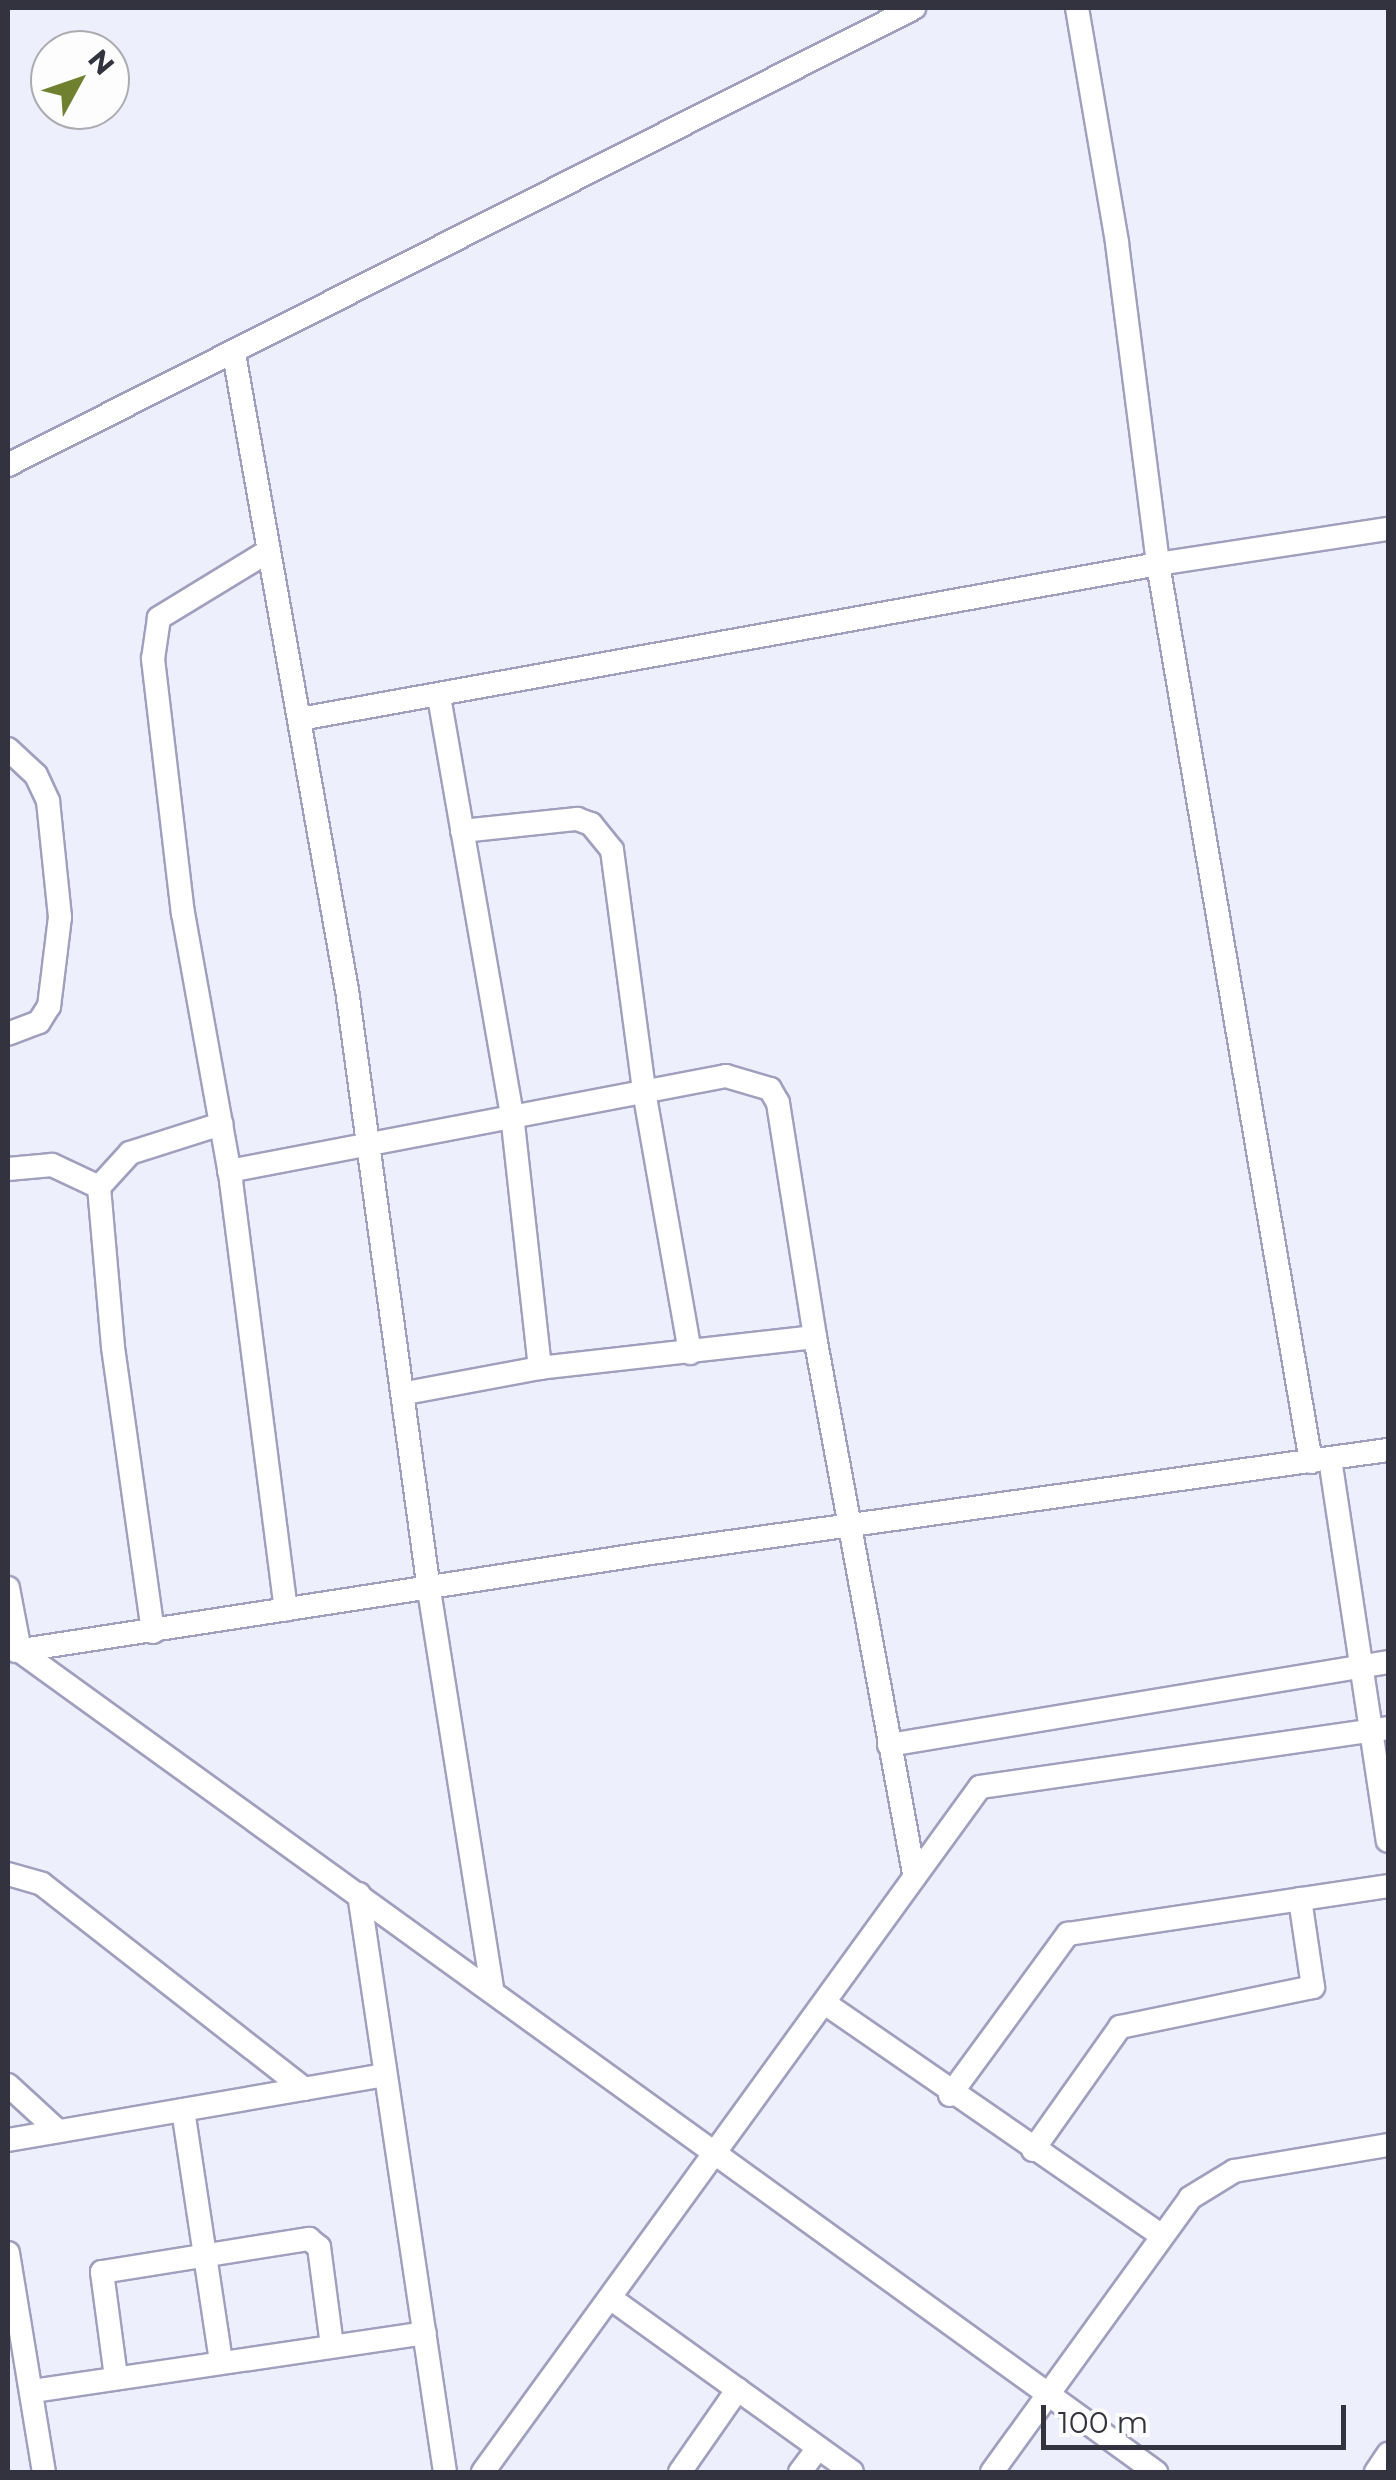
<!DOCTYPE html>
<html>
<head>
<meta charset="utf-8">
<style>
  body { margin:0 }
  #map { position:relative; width:1396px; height:2480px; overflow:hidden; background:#eeeffc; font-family:Montserrat,sans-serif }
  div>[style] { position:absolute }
  .roads { filter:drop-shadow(2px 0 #a0a0be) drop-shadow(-2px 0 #a0a0be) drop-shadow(0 2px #a0a0be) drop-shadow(0 -2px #a0a0be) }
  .street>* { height:22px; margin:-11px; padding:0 11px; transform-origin:11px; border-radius:11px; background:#fff }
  span { translate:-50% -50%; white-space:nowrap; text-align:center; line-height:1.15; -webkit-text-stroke:8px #fdfdfd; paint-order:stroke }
  .frame { position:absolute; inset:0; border:10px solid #33333f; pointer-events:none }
  .north { position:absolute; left:30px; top:30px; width:100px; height:100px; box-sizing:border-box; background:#fdfdfd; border:2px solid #acacb1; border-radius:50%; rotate:50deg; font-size:28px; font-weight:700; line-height:40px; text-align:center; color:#33333f }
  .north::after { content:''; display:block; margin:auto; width:35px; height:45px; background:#6f802e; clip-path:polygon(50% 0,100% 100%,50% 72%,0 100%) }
  .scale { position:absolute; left:1041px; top:2405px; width:305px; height:45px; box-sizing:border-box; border:5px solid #33333f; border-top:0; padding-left:12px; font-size:30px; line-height:35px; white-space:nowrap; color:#33333f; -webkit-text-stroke:8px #fdfdfd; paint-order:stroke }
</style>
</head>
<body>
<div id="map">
  <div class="roads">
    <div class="street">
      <div style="left:1077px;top:8px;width:238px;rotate:80.3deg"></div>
      <div style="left:1117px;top:243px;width:324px;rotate:82.7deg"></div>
      <div style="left:1158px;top:564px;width:911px;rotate:80.33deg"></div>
      <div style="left:234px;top:354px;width:646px;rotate:79.93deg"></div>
      <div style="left:347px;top:990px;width:606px;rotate:82.22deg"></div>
      <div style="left:429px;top:1590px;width:402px;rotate:81deg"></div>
      <div style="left:8px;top:465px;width:1015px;rotate:-26.77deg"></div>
      <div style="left:267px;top:552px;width:127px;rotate:148.6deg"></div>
      <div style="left:159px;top:618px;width:41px;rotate:98.3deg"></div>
      <div style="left:153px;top:659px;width:256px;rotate:83.3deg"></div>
      <div style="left:183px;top:913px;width:272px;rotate:79.8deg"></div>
      <div style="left:231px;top:1181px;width:432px;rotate:82.7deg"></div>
      <div style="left:300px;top:719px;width:872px;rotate:-10.24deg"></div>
      <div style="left:1158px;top:564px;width:233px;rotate:-8.7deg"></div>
      <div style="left:8px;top:749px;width:38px;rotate:43deg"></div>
      <div style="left:36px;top:775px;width:29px;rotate:65deg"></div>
      <div style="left:48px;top:801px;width:117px;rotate:84.1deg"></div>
      <div style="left:60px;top:917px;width:90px;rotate:97deg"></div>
      <div style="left:49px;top:1006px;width:19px;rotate:122deg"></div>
      <div style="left:39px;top:1022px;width:33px;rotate:159deg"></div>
      <div style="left:462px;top:831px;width:116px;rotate:-6deg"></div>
      <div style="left:577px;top:819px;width:15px;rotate:20deg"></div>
      <div style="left:591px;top:824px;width:33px;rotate:51deg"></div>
      <div style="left:612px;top:850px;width:243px;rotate:82.4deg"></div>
      <div style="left:644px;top:1091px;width:266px;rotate:80deg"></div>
      <div style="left:8px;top:1169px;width:44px;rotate:-5.2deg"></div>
      <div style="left:52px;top:1165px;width:52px;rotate:25.1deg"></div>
      <div style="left:229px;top:1171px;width:506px;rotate:-10.82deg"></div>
      <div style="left:726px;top:1076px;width:46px;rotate:16.5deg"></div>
      <div style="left:770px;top:1089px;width:16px;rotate:60deg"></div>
      <div style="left:778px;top:1103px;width:237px;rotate:81deg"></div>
      <div style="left:815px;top:1337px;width:277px;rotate:173.6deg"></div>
      <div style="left:815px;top:1337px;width:545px;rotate:79.54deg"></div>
      <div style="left:406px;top:1393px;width:136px;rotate:-10.6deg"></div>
      <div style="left:540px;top:1368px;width:255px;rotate:-96.3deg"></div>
      <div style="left:512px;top:1115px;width:423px;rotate:-99.9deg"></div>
      <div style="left:1330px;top:1459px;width:386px;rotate:81.4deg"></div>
      <div style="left:8px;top:1588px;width:64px;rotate:79.2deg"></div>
      <div style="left:20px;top:1651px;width:1402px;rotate:35.86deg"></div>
      <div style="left:153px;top:1632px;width:288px;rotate:-98deg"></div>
      <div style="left:113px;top:1347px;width:161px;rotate:-95deg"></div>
      <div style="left:99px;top:1187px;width:46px;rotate:-47.6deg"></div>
      <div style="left:130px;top:1153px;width:96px;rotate:-17.7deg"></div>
      <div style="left:16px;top:1651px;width:635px;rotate:-8.78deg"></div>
      <div style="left:644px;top:1554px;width:751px;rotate:-7.96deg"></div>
      <div style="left:889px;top:1745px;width:506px;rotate:-9.44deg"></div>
      <div style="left:8px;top:1874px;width:35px;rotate:16deg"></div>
      <div style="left:42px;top:1884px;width:333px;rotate:38deg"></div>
      <div style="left:359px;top:1894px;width:584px;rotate:81.54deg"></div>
      <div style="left:826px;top:2004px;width:408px;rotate:34.6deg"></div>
      <div style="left:8px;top:2085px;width:68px;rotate:42.6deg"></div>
      <div style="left:950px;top:2095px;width:200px;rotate:-53.8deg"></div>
      <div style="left:1068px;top:1934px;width:324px;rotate:-8.5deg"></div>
      <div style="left:183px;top:2110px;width:254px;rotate:81.4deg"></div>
      <div style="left:8px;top:2140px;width:383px;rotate:-9.8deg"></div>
      <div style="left:1033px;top:2150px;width:151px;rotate:-54.7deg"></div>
      <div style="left:1120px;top:2027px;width:197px;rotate:-11.7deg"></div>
      <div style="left:1313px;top:1987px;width:89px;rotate:-98.4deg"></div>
      <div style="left:8px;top:2253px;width:222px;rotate:80.7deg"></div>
      <div style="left:613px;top:2300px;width:294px;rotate:35.7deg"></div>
      <div style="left:116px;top:2377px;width:106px;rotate:-97.6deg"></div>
      <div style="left:102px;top:2272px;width:210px;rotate:-9.1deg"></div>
      <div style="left:309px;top:2239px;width:13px;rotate:39deg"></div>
      <div style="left:319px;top:2247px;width:100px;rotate:82.5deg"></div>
      <div style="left:33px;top:2391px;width:396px;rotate:-8.4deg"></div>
      <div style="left:483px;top:2472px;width:846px;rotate:-54.04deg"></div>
      <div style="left:980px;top:1787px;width:412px;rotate:-8.2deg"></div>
      <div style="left:680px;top:2472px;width:101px;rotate:-55.1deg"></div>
      <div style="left:800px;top:2472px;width:30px;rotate:-53deg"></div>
      <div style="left:992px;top:2472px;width:338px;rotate:-54.1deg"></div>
      <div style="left:1190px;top:2198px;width:52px;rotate:-31.5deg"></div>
      <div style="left:1234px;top:2171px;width:156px;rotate:-9.6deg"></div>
      <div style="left:1376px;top:2472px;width:22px;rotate:-56deg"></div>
    </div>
  </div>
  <div class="frame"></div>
  <div class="north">N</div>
  <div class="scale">100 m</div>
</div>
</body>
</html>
